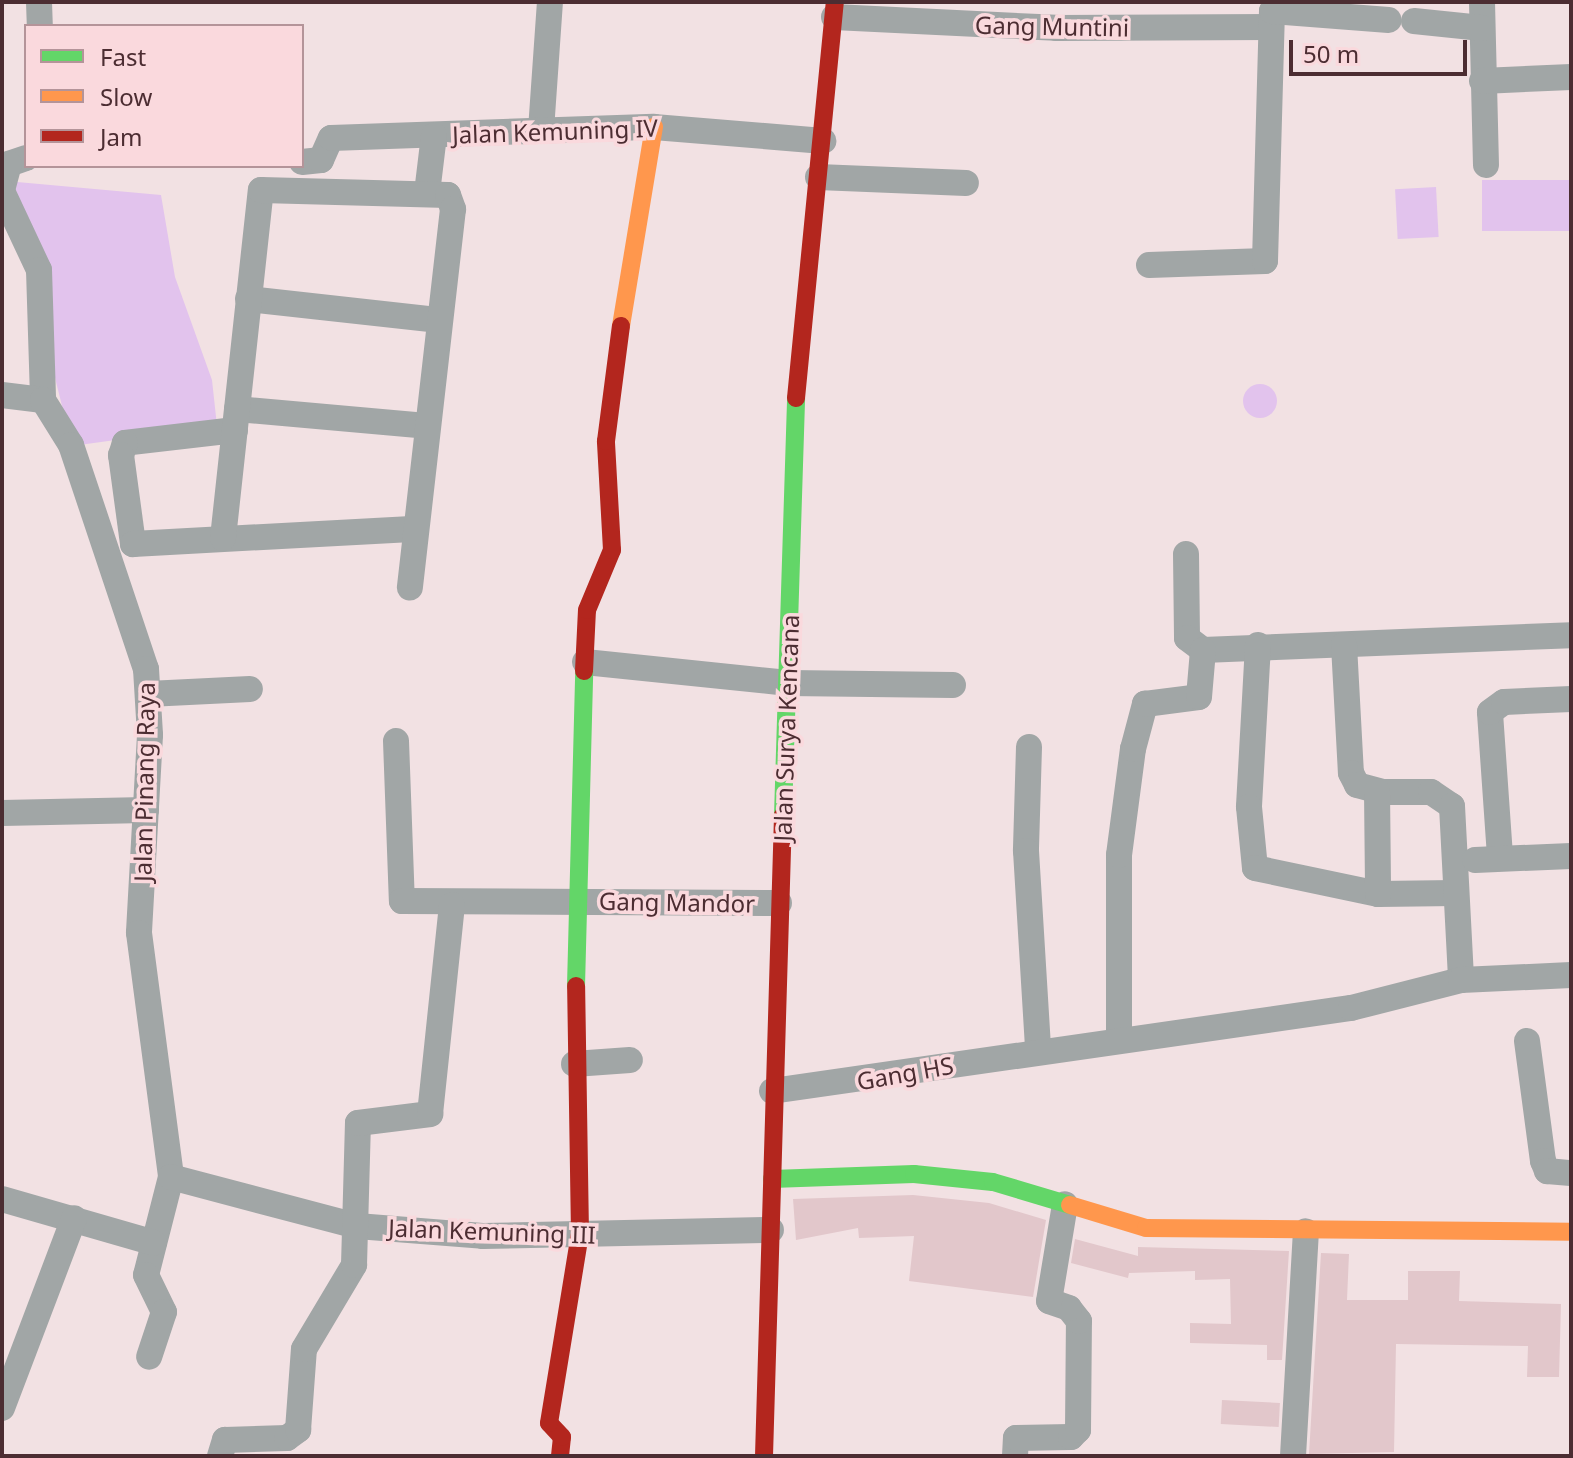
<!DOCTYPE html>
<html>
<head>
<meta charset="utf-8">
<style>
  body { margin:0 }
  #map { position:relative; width:1573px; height:1458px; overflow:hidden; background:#f2e1e3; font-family:"Noto Sans",sans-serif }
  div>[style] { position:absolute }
  .green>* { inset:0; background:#e2c3ed; transform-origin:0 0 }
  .round { border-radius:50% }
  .building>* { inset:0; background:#e2c7cb; transform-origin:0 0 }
  .street>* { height:26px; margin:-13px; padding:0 13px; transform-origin:13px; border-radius:13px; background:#a1a6a6 }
  .fast>* { height:18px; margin:-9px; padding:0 9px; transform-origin:9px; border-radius:9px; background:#63d668 }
  .slow>* { height:18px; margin:-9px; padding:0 9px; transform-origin:9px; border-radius:9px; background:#ff974d }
  .jam>* { height:18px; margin:-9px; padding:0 9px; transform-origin:9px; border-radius:9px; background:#b3261e }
  span { translate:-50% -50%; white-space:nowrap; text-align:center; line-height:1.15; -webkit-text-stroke:7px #fad9dd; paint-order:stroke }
  .street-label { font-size:24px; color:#4c2d32 }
  .frame { position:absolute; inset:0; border:4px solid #4c2d32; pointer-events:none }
  .legend { position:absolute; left:24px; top:24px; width:280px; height:144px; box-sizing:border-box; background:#fad9dd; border:2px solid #b49499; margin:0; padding:10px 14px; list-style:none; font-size:24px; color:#4c2d32 }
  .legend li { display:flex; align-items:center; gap:16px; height:40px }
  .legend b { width:40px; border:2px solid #b49499 }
  .scale { position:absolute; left:1289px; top:40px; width:178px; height:36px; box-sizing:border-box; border:4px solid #4c2d32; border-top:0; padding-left:10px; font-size:24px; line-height:28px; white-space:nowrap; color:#4c2d32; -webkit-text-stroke:6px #fad9dd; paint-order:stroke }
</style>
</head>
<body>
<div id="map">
  <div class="green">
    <div style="left:1571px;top:180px;width:51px;height:89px;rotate:90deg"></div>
    <div style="clip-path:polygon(6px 181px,161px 195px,175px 277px,212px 380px,217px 426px,72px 446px)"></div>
    <div style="left:1436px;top:187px;width:50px;height:41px;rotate:87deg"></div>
    <div class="round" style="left:1243px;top:384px;width:34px;height:34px"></div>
  </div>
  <div class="building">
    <div style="clip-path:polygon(913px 1195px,989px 1203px,1046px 1220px,1033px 1297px,909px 1281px,914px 1236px,859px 1238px,858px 1228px,796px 1240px,793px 1199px)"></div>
    <div style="clip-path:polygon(1075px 1239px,1138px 1256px,1138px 1247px,1289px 1251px,1282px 1360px,1267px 1360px,1267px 1345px,1190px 1343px,1190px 1323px,1231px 1324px,1230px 1279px,1195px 1280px,1195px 1271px,1129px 1273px,1128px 1278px,1071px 1263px)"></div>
    <div style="clip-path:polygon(1321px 1253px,1349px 1254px,1347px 1300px,1408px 1300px,1408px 1271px,1460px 1271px,1459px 1301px,1561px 1304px,1559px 1377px,1527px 1377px,1528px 1346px,1396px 1344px,1394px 1452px,1309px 1454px)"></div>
    <div style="left:1222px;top:1400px;width:58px;height:24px;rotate:3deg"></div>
  </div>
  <div class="street">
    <div style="left:39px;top:2px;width:24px;rotate:88deg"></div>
    <div style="left:1482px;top:2px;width:163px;rotate:88.6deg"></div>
    <div style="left:834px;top:17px;width:222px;rotate:2.8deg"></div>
    <div style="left:1056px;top:28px;width:214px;rotate:-0.3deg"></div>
    <div style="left:1414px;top:21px;width:68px;rotate:5.9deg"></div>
    <div style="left:1482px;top:81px;width:89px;rotate:-2.6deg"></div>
    <div style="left:541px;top:130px;width:128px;rotate:-86deg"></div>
    <div style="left:26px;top:158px;width:18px;rotate:161deg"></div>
    <div style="left:9px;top:164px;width:28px;rotate:105deg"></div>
    <div style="left:2px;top:191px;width:87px;rotate:64.9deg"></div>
    <div style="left:39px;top:270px;width:130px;rotate:88.2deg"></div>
    <div style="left:302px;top:162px;width:19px;rotate:-6deg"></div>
    <div style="left:321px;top:160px;width:24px;rotate:-66deg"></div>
    <div style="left:331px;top:138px;width:323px;rotate:-2deg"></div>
    <div style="left:654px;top:127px;width:170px;rotate:4.7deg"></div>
    <div style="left:818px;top:177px;width:148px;rotate:2.3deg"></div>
    <div style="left:427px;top:193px;width:58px;rotate:-83.1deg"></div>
    <div style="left:1149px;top:265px;width:116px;rotate:-2deg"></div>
    <div style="left:1265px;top:261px;width:250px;rotate:-88.4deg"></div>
    <div style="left:1272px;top:11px;width:117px;rotate:4.4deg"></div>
    <div style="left:248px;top:299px;width:190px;rotate:6.3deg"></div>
    <div style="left:2px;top:395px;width:41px;rotate:7deg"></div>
    <div style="left:43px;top:400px;width:53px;rotate:58.1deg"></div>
    <div style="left:71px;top:445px;width:236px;rotate:71.5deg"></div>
    <div style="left:146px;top:669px;width:66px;rotate:86.5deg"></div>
    <div style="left:150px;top:735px;width:198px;rotate:93.2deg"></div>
    <div style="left:139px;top:933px;width:246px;rotate:82.5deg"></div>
    <div style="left:171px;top:1177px;width:101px;rotate:104.3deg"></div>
    <div style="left:146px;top:1275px;width:41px;rotate:64.1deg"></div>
    <div style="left:164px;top:1312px;width:47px;rotate:108.4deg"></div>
    <div style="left:237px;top:409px;width:190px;rotate:5.1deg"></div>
    <div style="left:235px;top:430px;width:111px;rotate:173.3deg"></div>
    <div style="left:125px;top:443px;width:13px;rotate:108deg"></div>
    <div style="left:121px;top:455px;width:90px;rotate:82.3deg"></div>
    <div style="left:133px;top:544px;width:279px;rotate:-3.1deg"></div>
    <div style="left:223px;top:538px;width:350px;rotate:-83.8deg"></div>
    <div style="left:261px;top:190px;width:187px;rotate:1.5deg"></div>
    <div style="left:448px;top:195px;width:15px;rotate:70deg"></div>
    <div style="left:453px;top:209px;width:381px;rotate:96.5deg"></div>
    <div style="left:1186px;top:554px;width:84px;rotate:89.3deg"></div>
    <div style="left:1187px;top:638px;width:20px;rotate:37deg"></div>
    <div style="left:1203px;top:650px;width:368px;rotate:-2.3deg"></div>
    <div style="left:1258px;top:645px;width:162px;rotate:93.2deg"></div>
    <div style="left:1249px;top:807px;width:61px;rotate:84.4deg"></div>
    <div style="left:1255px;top:868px;width:126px;rotate:11.9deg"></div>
    <div style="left:1378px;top:894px;width:77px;rotate:-0.7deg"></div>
    <div style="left:1344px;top:645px;width:128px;rotate:86.9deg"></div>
    <div style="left:1351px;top:773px;width:13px;rotate:63deg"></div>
    <div style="left:1357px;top:785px;width:27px;rotate:15deg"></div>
    <div style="left:1383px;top:792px;width:48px"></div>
    <div style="left:1431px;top:792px;width:25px;rotate:34deg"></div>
    <div style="left:1452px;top:806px;width:174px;rotate:87deg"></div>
    <div style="left:585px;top:662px;width:204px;rotate:5.9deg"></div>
    <div style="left:788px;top:683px;width:165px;rotate:0.7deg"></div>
    <div style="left:148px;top:694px;width:102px;rotate:-2.8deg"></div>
    <div style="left:396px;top:741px;width:160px;rotate:87.9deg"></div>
    <div style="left:402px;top:901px;width:377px;rotate:0.3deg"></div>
    <div style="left:1029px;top:747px;width:104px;rotate:91.7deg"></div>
    <div style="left:1026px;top:851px;width:198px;rotate:86.5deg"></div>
    <div style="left:1377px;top:791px;width:103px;rotate:89.4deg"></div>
    <div style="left:2px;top:813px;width:144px;rotate:-1.2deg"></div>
    <div style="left:1500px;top:856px;width:144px;rotate:-94deg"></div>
    <div style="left:1490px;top:712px;width:17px;rotate:-36deg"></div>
    <div style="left:1504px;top:702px;width:67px;rotate:-2.6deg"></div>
    <div style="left:1475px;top:860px;width:96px;rotate:-2.4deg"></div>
    <div style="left:1119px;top:1039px;width:184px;rotate:-90deg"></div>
    <div style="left:1119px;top:855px;width:107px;rotate:-82.5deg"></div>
    <div style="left:1133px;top:749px;width:47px;rotate:-75.1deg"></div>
    <div style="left:1145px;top:704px;width:54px;rotate:-7.4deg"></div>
    <div style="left:1199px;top:697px;width:47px;rotate:-85.1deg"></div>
    <div style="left:1527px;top:1041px;width:121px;rotate:82.4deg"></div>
    <div style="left:1543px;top:1161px;width:11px;rotate:68deg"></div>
    <div style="left:1547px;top:1171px;width:24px;rotate:5deg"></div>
    <div style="left:574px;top:1064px;width:56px;rotate:-4.1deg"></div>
    <div style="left:772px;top:1091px;width:585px;rotate:-8.16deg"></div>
    <div style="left:1351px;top:1008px;width:114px;rotate:-14.3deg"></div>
    <div style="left:1461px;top:980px;width:110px;rotate:-2.6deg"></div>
    <div style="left:171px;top:1177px;width:192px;rotate:14.8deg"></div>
    <div style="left:357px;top:1226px;width:126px;rotate:4.5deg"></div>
    <div style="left:483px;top:1236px;width:288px;rotate:-1.2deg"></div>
    <div style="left:2px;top:1199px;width:158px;rotate:16.1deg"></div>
    <div style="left:2px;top:1408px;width:203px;rotate:-69.2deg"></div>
    <div style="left:220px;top:1456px;width:17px;rotate:-73deg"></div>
    <div style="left:225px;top:1440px;width:62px;rotate:-1.8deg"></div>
    <div style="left:287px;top:1438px;width:14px;rotate:-36deg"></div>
    <div style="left:298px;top:1430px;width:81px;rotate:-85.8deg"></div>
    <div style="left:304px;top:1349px;width:98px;rotate:-59.2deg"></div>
    <div style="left:354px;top:1265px;width:142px;rotate:-88.4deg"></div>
    <div style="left:358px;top:1123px;width:73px;rotate:-7.1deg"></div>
    <div style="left:430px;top:1114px;width:210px;rotate:-84deg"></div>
    <div style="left:1015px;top:1456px;width:18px;rotate:-87deg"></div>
    <div style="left:1016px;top:1438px;width:55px;rotate:-1deg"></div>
    <div style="left:1071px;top:1437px;width:10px;rotate:-45deg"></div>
    <div style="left:1078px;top:1430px;width:109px;rotate:-89.5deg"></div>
    <div style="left:1079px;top:1321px;width:16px;rotate:-128deg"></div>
    <div style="left:1069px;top:1308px;width:21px;rotate:-161deg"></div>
    <div style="left:1049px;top:1301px;width:98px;rotate:-80.6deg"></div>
    <div style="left:1293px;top:1456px;width:225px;rotate:-86.7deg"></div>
  </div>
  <div class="fast">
    <div style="left:783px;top:815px;width:417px;rotate:-88.2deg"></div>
    <div style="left:576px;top:986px;width:315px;rotate:-88.5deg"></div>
    <div style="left:772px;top:1179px;width:142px;rotate:-2deg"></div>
    <div style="left:914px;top:1174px;width:79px;rotate:5.8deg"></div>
    <div style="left:993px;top:1182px;width:80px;rotate:16.6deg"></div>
  </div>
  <div class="slow">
    <div style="left:621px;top:326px;width:202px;rotate:-80.6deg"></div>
    <div style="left:1070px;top:1205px;width:79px;rotate:16.8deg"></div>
    <div style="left:1146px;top:1228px;width:425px;rotate:0.5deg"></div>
  </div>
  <div class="jam">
    <div style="left:796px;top:398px;width:398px;rotate:-84.4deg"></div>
    <div style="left:584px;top:671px;width:61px;rotate:-87.2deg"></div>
    <div style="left:587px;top:610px;width:65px;rotate:-67.4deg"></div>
    <div style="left:612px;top:550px;width:109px;rotate:-93.2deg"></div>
    <div style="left:606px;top:441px;width:116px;rotate:-82.6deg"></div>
    <div style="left:560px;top:1456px;width:19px;rotate:-84deg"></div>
    <div style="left:562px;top:1437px;width:19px;rotate:-133deg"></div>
    <div style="left:549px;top:1423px;width:192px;rotate:-80.7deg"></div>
    <div style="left:580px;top:1234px;width:248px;rotate:-90.9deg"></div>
    <div style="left:764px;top:1456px;width:641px;rotate:-88.3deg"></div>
  </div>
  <div class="street-label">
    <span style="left:1052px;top:26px;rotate:1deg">Gang Muntini</span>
    <span style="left:555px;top:131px;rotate:-2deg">Jalan Kemuning IV</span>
    <span style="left:786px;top:728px;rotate:-88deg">Jalan Surya Kencana</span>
    <span style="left:144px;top:782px;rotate:-89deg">Jalan Pinang Raya</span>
    <span style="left:677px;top:902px;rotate:1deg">Gang Mandor</span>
    <span style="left:905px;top:1073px;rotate:-10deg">Gang HS</span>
    <span style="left:492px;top:1231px;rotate:2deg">Jalan Kemuning III</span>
  </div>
  <div class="frame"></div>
  <ul class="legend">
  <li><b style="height:10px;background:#63d668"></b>Fast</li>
  <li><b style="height:10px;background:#ff974d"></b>Slow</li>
  <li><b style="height:10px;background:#b3261e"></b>Jam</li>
  </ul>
  <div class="scale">50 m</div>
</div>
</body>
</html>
